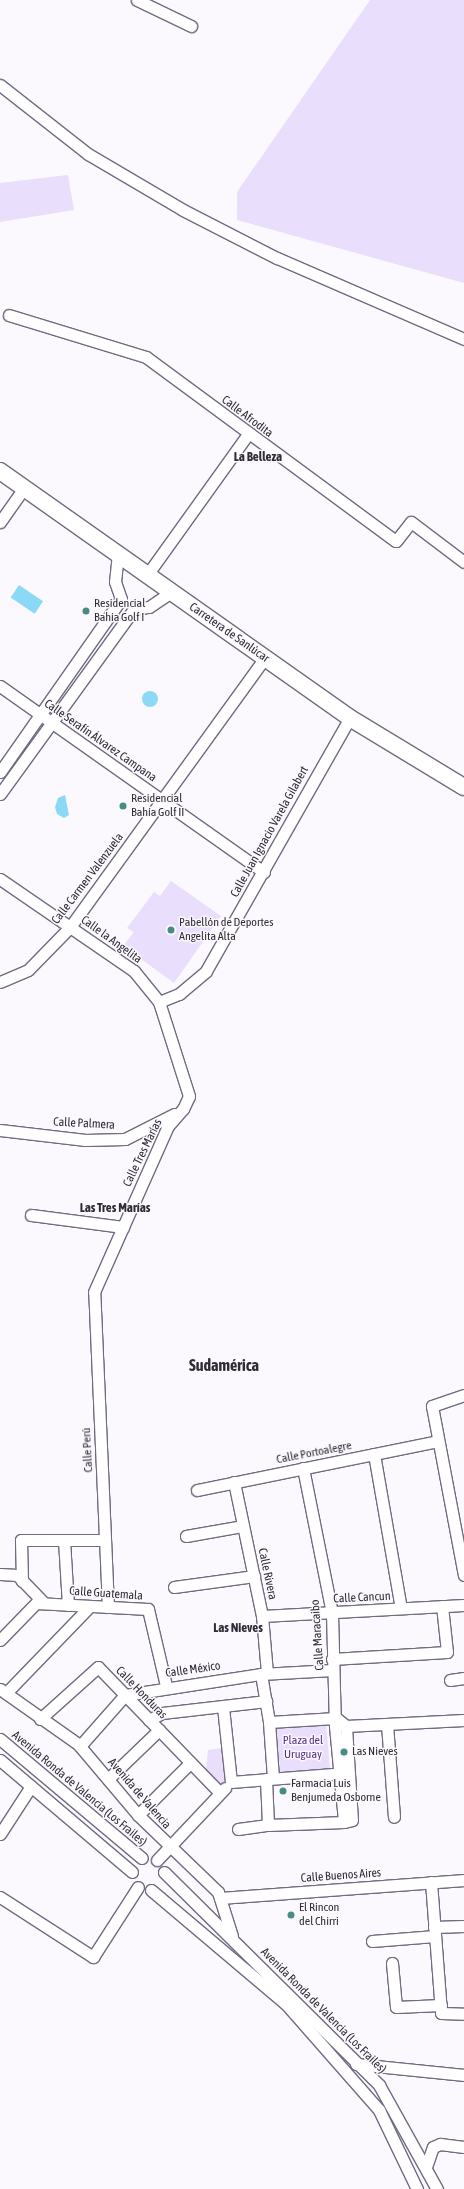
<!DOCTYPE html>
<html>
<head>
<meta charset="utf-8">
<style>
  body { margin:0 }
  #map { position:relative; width:464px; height:2189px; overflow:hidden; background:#fbf9fe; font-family:"Asap Condensed",sans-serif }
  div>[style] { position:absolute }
  .green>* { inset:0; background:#e9defc; transform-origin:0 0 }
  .water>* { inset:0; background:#8bd9f6; transform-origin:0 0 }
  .round { border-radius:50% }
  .roads { filter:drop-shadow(1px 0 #736a81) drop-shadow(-1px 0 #736a81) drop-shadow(0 1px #736a81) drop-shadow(0 -1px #736a81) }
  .street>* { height:11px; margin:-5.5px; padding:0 5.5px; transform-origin:5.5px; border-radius:5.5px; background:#fff }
  .secondary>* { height:16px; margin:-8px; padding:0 8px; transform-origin:8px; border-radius:8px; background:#fff }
  .dots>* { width:11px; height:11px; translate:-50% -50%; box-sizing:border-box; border:2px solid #fbf9fe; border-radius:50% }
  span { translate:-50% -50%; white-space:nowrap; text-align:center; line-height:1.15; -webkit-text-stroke:3px #fbf9fe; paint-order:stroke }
  .street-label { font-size:12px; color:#302c36 }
  .poi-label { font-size:12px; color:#302c36 }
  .left { translate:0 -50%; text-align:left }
  .park-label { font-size:12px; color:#583086 }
  .neighbourhood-label { font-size:13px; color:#302c36; font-weight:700 }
  .district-label { font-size:16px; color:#302c36; font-weight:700 }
</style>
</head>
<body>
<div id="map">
  <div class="green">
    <div style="clip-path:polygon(370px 0,464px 0,464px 283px,237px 220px,237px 192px)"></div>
    <div style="clip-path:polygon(68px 175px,74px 210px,0 222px,0 183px)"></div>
    <div style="clip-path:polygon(171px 881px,221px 916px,174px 983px,123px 946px,134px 932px,127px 928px,154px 892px,160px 896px)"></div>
    <div style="left:326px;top:1723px;width:46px;height:50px;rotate:85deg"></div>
    <div style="clip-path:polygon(222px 1748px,225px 1784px,220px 1788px,206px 1770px,208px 1750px)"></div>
  </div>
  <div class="water">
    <div style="left:19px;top:585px;width:29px;height:15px;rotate:34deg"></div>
    <div class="round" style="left:142px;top:691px;width:16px;height:16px"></div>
    <div style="clip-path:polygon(65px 795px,69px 815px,64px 818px,57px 814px,55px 807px,58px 798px)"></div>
  </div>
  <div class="roads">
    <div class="street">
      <div style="left:137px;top:0;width:60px;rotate:25.7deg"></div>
      <div style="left:0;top:85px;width:112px;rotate:38.1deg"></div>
      <div style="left:88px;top:154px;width:110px;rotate:30.5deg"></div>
      <div style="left:183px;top:210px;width:106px;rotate:27.1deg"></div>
      <div style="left:277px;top:258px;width:204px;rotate:23.4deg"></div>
      <div style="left:9px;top:315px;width:143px;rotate:17deg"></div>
      <div style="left:146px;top:357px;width:310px;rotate:36.4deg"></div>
      <div style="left:396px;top:541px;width:24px;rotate:-52deg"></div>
      <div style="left:411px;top:522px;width:66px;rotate:37deg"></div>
      <div style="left:0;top:522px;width:42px;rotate:-54.8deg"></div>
      <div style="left:147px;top:575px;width:173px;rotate:-54.4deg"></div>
      <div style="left:0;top:686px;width:323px;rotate:35.2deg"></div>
      <div style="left:0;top:772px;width:211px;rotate:-55deg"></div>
      <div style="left:121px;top:599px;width:18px;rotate:-109deg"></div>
      <div style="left:115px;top:582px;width:28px;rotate:-84deg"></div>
      <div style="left:0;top:794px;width:228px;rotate:-54.1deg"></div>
      <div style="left:134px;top:609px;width:15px;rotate:-8deg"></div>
      <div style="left:149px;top:607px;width:27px;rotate:-34deg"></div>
      <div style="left:0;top:879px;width:163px;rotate:34.5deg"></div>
      <div style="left:134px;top:971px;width:40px;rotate:51deg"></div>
      <div style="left:0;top:982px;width:30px;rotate:-23deg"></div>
      <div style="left:28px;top:970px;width:60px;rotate:-45.7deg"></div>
      <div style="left:70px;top:927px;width:332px;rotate:-54.1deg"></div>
      <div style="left:159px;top:1002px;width:22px;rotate:-22deg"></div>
      <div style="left:179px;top:994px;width:35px;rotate:-40deg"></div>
      <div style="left:206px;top:971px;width:291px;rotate:-60.4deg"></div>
      <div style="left:0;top:1130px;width:86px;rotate:6.7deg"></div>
      <div style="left:85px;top:1140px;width:40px;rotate:-1.4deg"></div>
      <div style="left:125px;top:1139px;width:55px;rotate:-27deg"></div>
      <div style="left:31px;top:1215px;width:93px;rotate:7.4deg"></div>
      <div style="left:464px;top:1395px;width:34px;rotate:161deg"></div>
      <div style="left:432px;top:1406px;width:172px;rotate:79.3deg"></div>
      <div style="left:374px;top:1454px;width:156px;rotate:80.1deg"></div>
      <div style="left:303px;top:1468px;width:148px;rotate:78.7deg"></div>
      <div style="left:332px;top:1613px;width:113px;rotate:88.5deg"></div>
      <div style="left:335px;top:1726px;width:96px;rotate:84.6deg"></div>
      <div style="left:344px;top:1822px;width:8px;rotate:-14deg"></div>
      <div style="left:352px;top:1820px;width:94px;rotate:-93.7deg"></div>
      <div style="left:346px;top:1726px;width:13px;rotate:-141deg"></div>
      <div style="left:234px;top:1482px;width:137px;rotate:78.2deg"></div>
      <div style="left:262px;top:1616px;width:57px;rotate:85deg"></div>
      <div style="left:197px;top:1490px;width:245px;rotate:-11.5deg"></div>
      <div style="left:186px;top:1536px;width:58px;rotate:-10deg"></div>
      <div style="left:64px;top:1540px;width:65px;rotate:86.5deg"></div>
      <div style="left:0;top:1574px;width:17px;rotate:3deg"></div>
      <div style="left:17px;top:1575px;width:39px;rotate:46deg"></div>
      <div style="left:22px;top:1581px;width:41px;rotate:-91.4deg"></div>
      <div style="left:21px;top:1540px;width:84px"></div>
      <div style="left:174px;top:1587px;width:81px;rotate:-7.8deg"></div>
      <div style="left:108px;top:1607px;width:315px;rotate:-92.5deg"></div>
      <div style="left:94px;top:1292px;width:182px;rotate:-66deg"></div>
      <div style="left:168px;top:1126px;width:23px;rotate:-49deg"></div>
      <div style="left:183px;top:1109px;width:14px;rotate:-65deg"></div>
      <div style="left:189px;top:1096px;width:99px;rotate:-107.7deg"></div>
      <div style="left:262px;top:1616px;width:202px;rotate:-3.1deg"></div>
      <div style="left:0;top:1640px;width:52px;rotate:-45.8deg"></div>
      <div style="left:36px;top:1603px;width:112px;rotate:3.1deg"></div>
      <div style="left:148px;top:1609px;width:79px;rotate:76.8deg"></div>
      <div style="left:332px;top:1659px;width:115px;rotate:-3.5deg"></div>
      <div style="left:447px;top:1652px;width:46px;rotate:-96.2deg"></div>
      <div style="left:261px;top:1674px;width:49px;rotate:80.5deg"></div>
      <div style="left:450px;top:1680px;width:14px;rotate:-8deg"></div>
      <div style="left:0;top:1689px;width:95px;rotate:35.2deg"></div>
      <div style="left:78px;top:1744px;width:93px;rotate:49.8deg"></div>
      <div style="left:138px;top:1815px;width:111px;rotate:43.9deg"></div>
      <div style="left:218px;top:1892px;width:46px;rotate:72.3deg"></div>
      <div style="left:6px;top:1693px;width:121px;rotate:-46deg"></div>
      <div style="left:223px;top:1707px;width:75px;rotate:83.9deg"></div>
      <div style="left:40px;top:1719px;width:78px;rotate:-41.9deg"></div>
      <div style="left:98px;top:1667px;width:175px;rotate:45.9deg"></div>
      <div style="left:149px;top:1720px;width:15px;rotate:-28deg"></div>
      <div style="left:162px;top:1713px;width:105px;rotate:-6.6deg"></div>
      <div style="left:387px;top:1724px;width:93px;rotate:85.7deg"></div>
      <div style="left:346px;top:1726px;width:118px;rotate:-2.9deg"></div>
      <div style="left:0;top:1739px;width:185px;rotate:40deg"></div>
      <div style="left:80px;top:1746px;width:68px;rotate:-48.6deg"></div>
      <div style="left:125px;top:1695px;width:138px;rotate:-8.8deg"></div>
      <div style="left:261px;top:1674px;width:72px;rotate:-3.2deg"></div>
      <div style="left:0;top:1760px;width:173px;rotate:40.3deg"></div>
      <div style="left:273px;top:1778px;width:56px;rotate:-94.1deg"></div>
      <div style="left:269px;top:1722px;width:67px;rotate:-3.4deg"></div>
      <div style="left:108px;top:1779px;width:71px;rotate:-43.9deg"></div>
      <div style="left:266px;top:1779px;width:46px;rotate:87.5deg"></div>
      <div style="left:268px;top:1825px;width:76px;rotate:-2.3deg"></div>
      <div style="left:231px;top:1782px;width:115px;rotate:-4.5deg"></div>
      <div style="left:138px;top:1815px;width:74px;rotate:-45deg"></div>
      <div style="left:238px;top:1829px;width:30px;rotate:-8deg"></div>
      <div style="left:0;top:1834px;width:57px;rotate:-57.1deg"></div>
      <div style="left:157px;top:1860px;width:99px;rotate:-46.6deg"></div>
      <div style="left:164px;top:1872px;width:303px;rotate:44.7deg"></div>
      <div style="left:379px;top:2085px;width:119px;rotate:60.9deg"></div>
      <div style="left:431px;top:1882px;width:131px;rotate:85.6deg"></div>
      <div style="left:441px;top:2013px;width:23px;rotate:2deg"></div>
      <div style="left:151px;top:1890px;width:177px;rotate:40.2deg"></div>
      <div style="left:286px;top:2004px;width:141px;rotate:48.7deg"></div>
      <div style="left:379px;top:2110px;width:88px;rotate:64.3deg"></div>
      <div style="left:0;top:1897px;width:111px;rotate:32.8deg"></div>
      <div style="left:93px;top:1957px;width:83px;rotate:-57.3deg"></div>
      <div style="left:220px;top:1898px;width:245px;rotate:-4.2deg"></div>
      <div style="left:434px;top:1927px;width:30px;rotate:-2deg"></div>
      <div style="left:372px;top:1941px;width:63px;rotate:-4.5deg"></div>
      <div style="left:392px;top:1963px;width:44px;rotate:84.8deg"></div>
      <div style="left:396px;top:2007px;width:45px;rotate:-2.5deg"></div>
      <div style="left:356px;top:2064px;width:109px;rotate:5.8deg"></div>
      <div style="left:426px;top:2167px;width:21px;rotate:-71deg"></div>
      <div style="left:433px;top:2147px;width:8px;rotate:-23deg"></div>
      <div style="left:440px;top:2144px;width:24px;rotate:7deg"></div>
    </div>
    <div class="secondary">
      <div style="left:0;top:471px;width:428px;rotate:35.2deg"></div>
      <div style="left:350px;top:718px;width:133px;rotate:31.2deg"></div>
    </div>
  </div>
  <div class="dots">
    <div style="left:86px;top:611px;background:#458c85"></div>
    <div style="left:123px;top:806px;background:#458c85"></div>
    <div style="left:171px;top:930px;background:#458c85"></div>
    <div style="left:344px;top:1752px;background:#458c85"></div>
    <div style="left:283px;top:1791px;background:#458c85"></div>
    <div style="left:291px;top:1915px;background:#458c85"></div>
  </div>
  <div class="street-label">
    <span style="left:247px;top:417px;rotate:37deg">Calle Afrodita</span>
    <span style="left:229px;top:633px;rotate:35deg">Carretera de Sanlúcar</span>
    <span style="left:100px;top:741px;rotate:35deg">Calle Serafín Álvarez Campana</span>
    <span style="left:270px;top:832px;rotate:-61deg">Calle Juan Ignacio Varela Gilabert</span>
    <span style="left:88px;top:879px;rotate:-53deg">Calle Carmen Valenzuela</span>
    <span style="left:111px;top:940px;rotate:36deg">Calle la Angelita</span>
    <span style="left:84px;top:1124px;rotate:3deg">Calle Palmera</span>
    <span style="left:143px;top:1153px;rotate:-64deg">Calle Tres Marías</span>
    <span style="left:88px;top:1450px;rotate:-93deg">Calle Perú</span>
    <span style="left:314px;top:1453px;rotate:-11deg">Calle Portoalegre</span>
    <span style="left:267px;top:1574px;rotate:78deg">Calle Rivera</span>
    <span style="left:106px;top:1594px;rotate:4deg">Calle Guatemala</span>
    <span style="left:362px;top:1598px;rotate:-3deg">Calle Cancun</span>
    <span style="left:318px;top:1635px;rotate:-94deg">Calle Maracaibo</span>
    <span style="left:193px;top:1670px;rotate:-8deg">Calle México</span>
    <span style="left:141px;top:1693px;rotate:46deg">Calle Honduras</span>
    <span style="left:79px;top:1789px;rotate:40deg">Avenida Ronda de Valencia (Los Frailes)</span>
    <span style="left:139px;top:1794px;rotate:49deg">Avenida de Valencia</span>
    <span style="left:341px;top:1876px;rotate:-4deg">Calle Buenos Aires</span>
    <span style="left:323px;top:2011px;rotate:45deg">Avenida Ronda de Valencia (Los Frailes)</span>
  </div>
  <div class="poi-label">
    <span class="left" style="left:94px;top:611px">Residencial<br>Bahía Golf I</span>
    <span class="left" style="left:131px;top:806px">Residencial<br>Bahía Golf II</span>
    <span class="left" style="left:179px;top:930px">Pabellón de Deportes<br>Angelita Alta</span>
    <span class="left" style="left:352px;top:1752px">Las Nieves</span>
    <span class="left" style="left:291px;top:1791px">Farmacia Luis<br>Benjumeda Osborne</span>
    <span class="left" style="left:299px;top:1915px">El Rincon<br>del Chirri</span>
  </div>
  <div class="park-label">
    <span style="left:303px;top:1748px">Plaza del<br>Uruguay</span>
  </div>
  <div class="neighbourhood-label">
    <span style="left:258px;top:457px">La Belleza</span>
    <span style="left:115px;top:1208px">Las Tres Marías</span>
    <span style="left:238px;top:1628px">Las Nieves</span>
  </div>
  <div class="district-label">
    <span style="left:224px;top:1365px">Sudamérica</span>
  </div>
</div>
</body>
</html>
